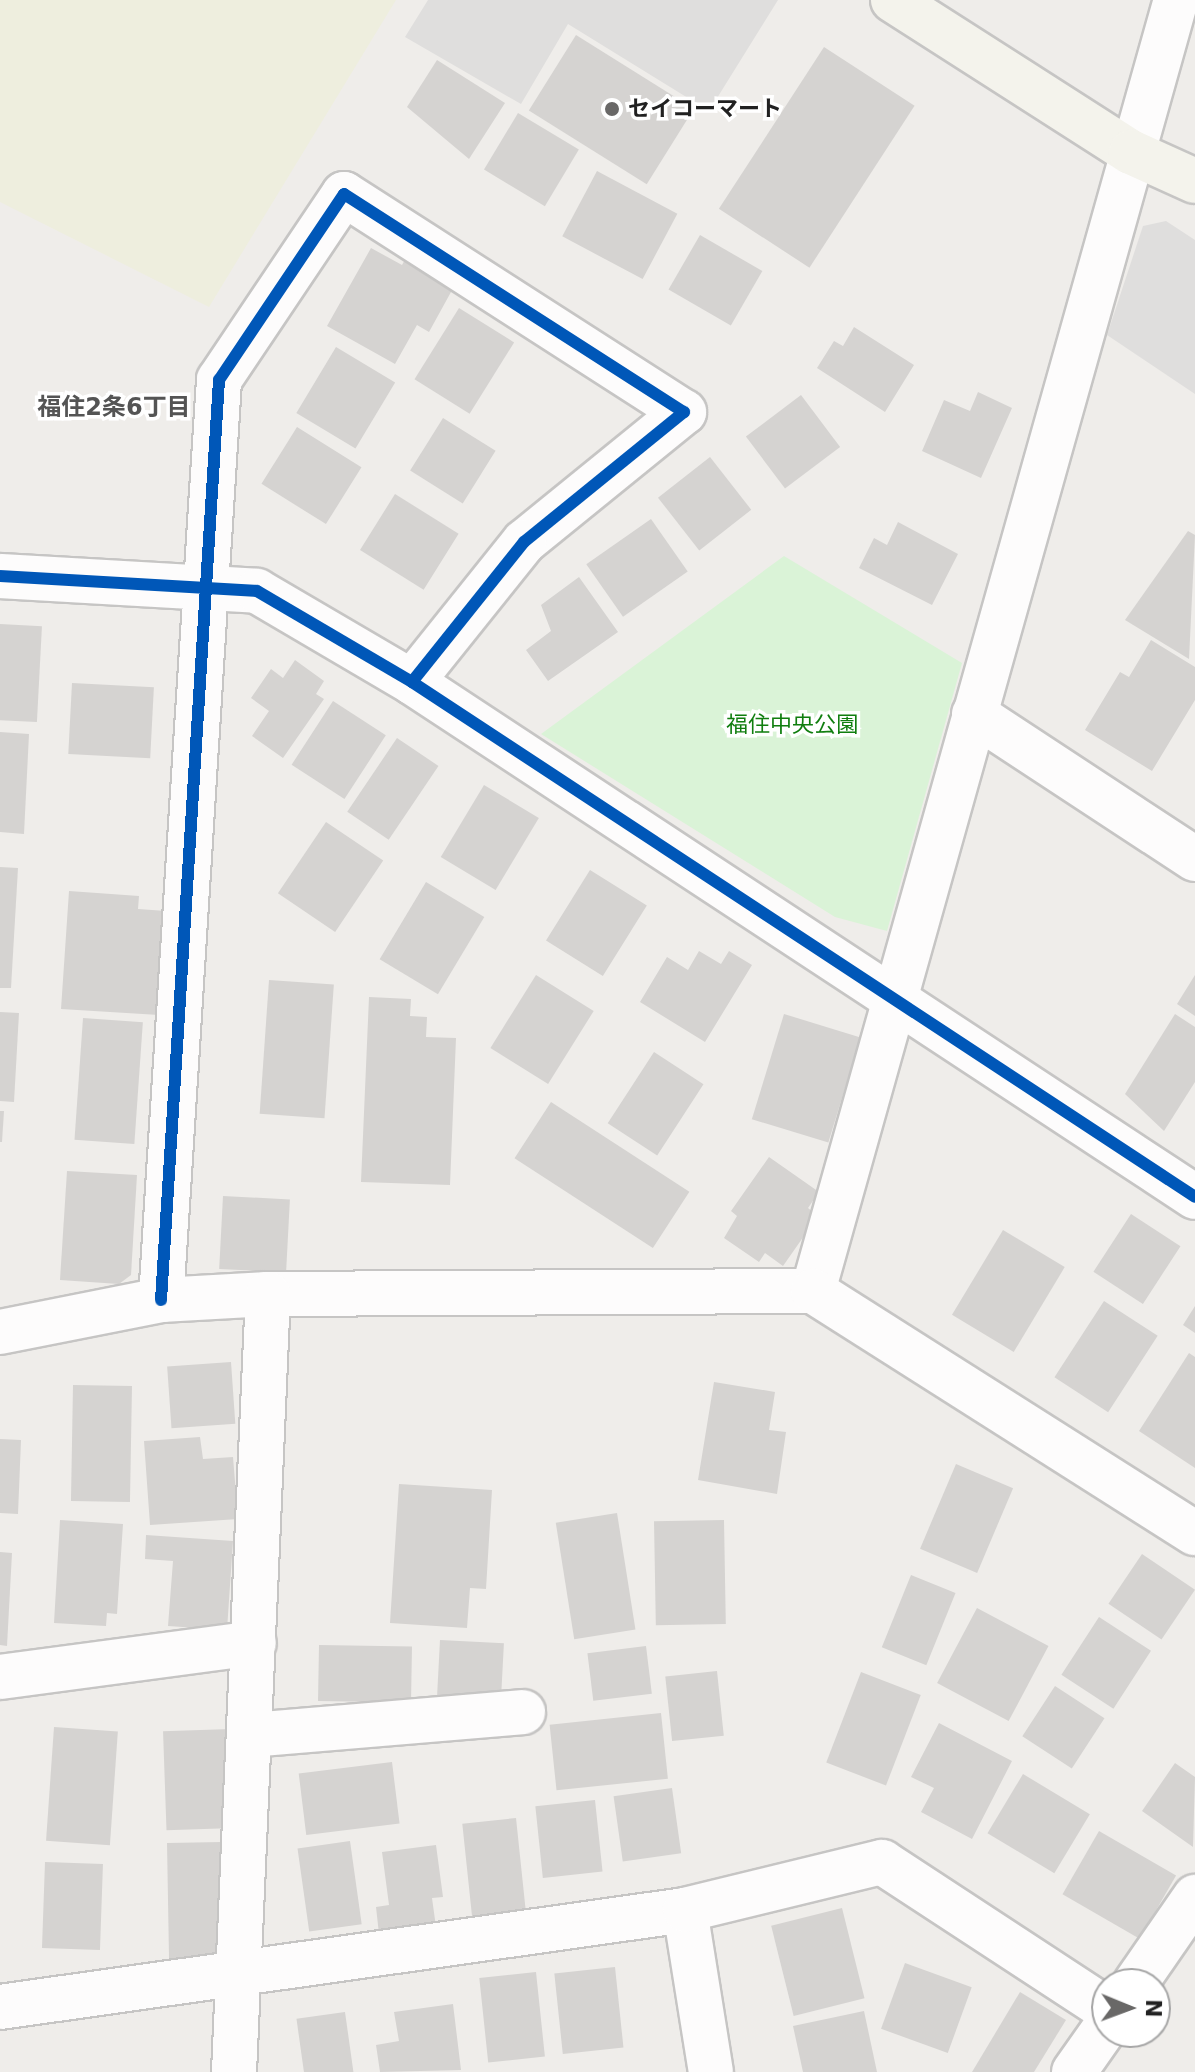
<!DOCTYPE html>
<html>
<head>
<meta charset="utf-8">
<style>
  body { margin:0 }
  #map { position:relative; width:1195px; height:2072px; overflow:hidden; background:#efedea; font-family:"DejaVu Sans","Noto Sans JP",sans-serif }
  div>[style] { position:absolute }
  .farmland>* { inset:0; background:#eeeede }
  .park>* { inset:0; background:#daf3d7 }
  .parking>* { inset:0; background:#dfdedd }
  .building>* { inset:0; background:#d5d3d1; transform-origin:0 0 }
  .roads { filter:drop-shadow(2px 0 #c6c5c4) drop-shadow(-2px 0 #c6c5c4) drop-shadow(0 2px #c6c5c4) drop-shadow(0 -2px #c6c5c4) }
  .street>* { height:44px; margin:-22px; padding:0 22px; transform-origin:22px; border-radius:22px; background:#fdfcfc }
  .secondary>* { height:44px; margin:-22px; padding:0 22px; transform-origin:22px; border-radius:22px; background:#f4f3ec }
  .cycleway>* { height:12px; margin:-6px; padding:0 6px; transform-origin:6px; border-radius:6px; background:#0057b8 }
  .dots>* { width:22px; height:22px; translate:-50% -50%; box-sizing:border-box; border:4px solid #fff; border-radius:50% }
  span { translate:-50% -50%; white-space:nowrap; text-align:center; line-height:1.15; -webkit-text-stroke:7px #fff; paint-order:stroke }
  .poi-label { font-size:22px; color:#212121; font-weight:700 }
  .left { translate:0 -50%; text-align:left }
  .park-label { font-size:22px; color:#107e0f }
  .neighbourhood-label { font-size:24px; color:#545454; font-weight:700 }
  .north { position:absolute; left:1091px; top:1968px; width:80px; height:80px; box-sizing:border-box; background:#fff; border:2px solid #a6a6a6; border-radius:50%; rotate:91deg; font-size:22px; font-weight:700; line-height:32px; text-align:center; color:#212121 }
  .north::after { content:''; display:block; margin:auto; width:28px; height:36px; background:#696867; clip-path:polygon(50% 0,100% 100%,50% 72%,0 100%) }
</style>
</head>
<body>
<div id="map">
  <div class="farmland">
    <div style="clip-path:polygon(0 0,396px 0,209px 307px,0 202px)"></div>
  </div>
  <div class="park">
    <div style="clip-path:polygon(784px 556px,962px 663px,887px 931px,835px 917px,541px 734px)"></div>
  </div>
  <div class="parking">
    <div style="clip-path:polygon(428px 0,778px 0,709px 111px,568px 24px,521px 104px,405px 37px)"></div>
    <div style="clip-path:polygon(1166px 221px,1195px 240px,1195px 394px,1107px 335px,1143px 226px)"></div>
  </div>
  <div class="building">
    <div style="left:576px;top:35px;width:139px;height:89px;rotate:32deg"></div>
    <div style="left:824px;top:47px;width:108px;height:193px;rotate:33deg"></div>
    <div style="clip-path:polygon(437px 60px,505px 103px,469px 159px,407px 107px)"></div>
    <div style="left:518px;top:113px;width:71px;height:66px;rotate:31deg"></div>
    <div style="left:597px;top:171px;width:91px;height:74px;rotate:28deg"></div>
    <div style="left:700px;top:235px;width:72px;height:63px;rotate:30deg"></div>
    <div style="clip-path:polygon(413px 245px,462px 272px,429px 332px,417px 325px,395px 364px,327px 326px,371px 248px,402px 265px)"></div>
    <div style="left:459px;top:308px;width:65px;height:84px;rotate:32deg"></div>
    <div style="clip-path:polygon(854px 327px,914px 365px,885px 412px,817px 368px,834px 341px,843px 346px)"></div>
    <div style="left:336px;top:347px;width:69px;height:77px;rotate:31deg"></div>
    <div style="clip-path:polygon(978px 392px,1012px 408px,981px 478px,922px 451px,944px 400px,970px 411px)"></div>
    <div style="left:801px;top:395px;width:65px;height:69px;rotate:53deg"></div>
    <div style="left:443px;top:418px;width:62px;height:62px;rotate:32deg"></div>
    <div style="left:297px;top:427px;width:76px;height:67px;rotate:32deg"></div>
    <div style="left:710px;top:457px;width:67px;height:66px;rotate:52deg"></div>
    <div style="left:395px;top:494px;width:75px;height:66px;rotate:32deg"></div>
    <div style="left:651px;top:519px;width:64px;height:79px;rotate:55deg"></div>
    <div style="clip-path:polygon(898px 522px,958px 554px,932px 605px,859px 568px,874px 538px,887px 545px)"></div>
    <div style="clip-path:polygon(1188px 531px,1195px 535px,1189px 659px,1125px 620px)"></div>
    <div style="clip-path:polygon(579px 577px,618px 632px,548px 681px,526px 650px,551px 631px,541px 605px)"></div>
    <div style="left:0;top:624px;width:42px;height:96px;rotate:3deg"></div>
    <div style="clip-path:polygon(1151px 640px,1195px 667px,1195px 700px,1152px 771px,1085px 730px,1120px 672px,1129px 677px)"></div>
    <div style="clip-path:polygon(295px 660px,324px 681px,316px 694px,324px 699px,283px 758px,252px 736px,269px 711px,251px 698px,271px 669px,283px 678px)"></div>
    <div style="left:72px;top:683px;width:82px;height:71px;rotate:3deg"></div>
    <div style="left:333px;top:701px;width:63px;height:76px;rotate:33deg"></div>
    <div style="clip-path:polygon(0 732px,29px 734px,24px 834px,0 832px)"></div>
    <div style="left:397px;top:738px;width:50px;height:89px;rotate:34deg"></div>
    <div style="left:484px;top:785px;width:64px;height:84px;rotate:31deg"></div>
    <div style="left:326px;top:822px;width:69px;height:86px;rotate:34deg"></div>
    <div style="clip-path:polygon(0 867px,18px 868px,11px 988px,0 988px)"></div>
    <div style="left:590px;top:870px;width:67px;height:83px;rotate:32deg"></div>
    <div style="left:426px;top:882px;width:68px;height:90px;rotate:31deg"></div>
    <div style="clip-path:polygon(69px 891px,139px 896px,138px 909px,166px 911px,159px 1015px,61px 1009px)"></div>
    <div style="clip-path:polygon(699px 951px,721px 964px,729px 951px,752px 965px,705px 1042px,640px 1002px,667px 957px,688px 970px)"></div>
    <div style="left:536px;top:975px;width:68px;height:86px;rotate:32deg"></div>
    <div style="clip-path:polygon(1195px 975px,1195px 1016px,1177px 1004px)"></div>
    <div style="left:269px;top:980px;width:65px;height:134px;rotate:4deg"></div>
    <div style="clip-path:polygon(369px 997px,411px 999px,410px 1016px,427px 1017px,426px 1037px,456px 1038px,450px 1185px,361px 1182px)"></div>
    <div style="clip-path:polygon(0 1012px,19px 1013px,14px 1102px,0 1101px)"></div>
    <div style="left:784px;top:1014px;width:80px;height:110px;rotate:17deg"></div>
    <div style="clip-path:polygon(1175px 1014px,1195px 1027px,1195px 1082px,1164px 1131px,1125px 1094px)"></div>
    <div style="left:83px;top:1018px;width:60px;height:122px;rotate:4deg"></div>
    <div style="left:654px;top:1052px;width:59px;height:85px;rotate:33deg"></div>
    <div style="left:551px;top:1102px;width:165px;height:67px;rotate:33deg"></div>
    <div style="clip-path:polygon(0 1111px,4px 1111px,2px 1142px,0 1142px)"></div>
    <div style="clip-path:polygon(769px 1157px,819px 1192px,808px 1208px,818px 1216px,783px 1266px,765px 1253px,759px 1262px,724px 1238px,737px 1216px,731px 1211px)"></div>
    <div style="clip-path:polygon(67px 1171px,137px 1175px,131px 1275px,119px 1284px,60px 1280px)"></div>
    <div style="left:223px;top:1196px;width:67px;height:73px;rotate:3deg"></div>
    <div style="left:1131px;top:1214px;width:59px;height:69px;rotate:33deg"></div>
    <div style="left:1003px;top:1230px;width:72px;height:99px;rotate:31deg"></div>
    <div style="left:1104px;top:1301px;width:64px;height:91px;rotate:33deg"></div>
    <div style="clip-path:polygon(1195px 1306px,1195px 1333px,1183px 1325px)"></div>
    <div style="clip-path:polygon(1189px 1353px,1195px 1357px,1195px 1468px,1139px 1431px)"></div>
    <div style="left:231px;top:1362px;width:62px;height:64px;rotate:86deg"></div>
    <div style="clip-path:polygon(714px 1382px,775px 1392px,769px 1430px,786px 1432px,777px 1494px,698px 1480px)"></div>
    <div style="left:73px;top:1385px;width:59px;height:116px;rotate:1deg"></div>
    <div style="clip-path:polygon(200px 1437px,203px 1459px,233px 1457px,238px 1519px,150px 1525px,144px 1441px)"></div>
    <div style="clip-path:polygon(0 1439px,21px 1440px,18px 1514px,0 1513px)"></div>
    <div style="left:956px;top:1464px;width:62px;height:92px;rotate:23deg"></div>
    <div style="clip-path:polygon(399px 1484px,492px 1490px,486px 1589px,470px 1588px,467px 1628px,390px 1623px)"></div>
    <div style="left:617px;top:1513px;width:118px;height:62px;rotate:81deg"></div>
    <div style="clip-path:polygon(60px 1520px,123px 1524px,117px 1614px,107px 1613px,106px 1626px,54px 1623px)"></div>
    <div style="left:724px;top:1520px;width:104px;height:70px;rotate:89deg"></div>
    <div style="clip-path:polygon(146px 1535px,233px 1541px,227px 1630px,168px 1626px,173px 1561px,145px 1559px)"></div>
    <div style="clip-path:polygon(0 1552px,12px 1553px,7px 1646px,0 1645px)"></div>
    <div style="left:1142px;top:1554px;width:64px;height:60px;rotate:34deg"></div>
    <div style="left:911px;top:1575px;width:48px;height:78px;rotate:22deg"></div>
    <div style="left:977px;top:1608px;width:81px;height:85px;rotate:28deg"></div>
    <div style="left:1099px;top:1617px;width:62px;height:69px;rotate:33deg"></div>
    <div style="left:440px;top:1640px;width:64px;height:57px;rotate:3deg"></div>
    <div style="left:319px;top:1645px;width:93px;height:56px;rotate:1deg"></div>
    <div style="left:646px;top:1646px;width:48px;height:59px;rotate:83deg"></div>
    <div style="left:717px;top:1671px;width:65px;height:52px;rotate:84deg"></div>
    <div style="left:861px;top:1672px;width:64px;height:97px;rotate:21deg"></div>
    <div style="left:1055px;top:1686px;width:59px;height:60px;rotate:33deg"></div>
    <div style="left:661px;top:1713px;width:66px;height:112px;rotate:84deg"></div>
    <div style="clip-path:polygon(939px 1723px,1012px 1761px,972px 1839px,921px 1812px,934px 1788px,911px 1777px)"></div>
    <div style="left:54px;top:1727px;width:64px;height:114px;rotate:4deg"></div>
    <div style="left:231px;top:1729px;width:99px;height:68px;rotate:88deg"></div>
    <div style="left:392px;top:1762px;width:62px;height:94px;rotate:83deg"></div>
    <div style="clip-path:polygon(1175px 1763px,1195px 1777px,1193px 1847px,1142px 1811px)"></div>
    <div style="left:1023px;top:1774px;width:78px;height:69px;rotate:31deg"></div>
    <div style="left:672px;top:1788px;width:66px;height:59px;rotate:82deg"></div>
    <div style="left:595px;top:1800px;width:72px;height:60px;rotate:84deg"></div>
    <div style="left:516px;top:1818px;width:99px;height:54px;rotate:84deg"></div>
    <div style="left:1099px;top:1831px;width:89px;height:73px;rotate:30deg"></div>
    <div style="left:350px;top:1841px;width:84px;height:53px;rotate:82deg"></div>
    <div style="left:222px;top:1842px;width:120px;height:55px;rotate:89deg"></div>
    <div style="clip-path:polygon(436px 1845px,443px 1897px,432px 1898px,436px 1927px,379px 1934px,376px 1907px,389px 1905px,382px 1852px)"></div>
    <div style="left:45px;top:1862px;width:58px;height:86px;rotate:2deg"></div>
    <div style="left:842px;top:1908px;width:93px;height:73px;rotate:76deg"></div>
    <div style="left:905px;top:1963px;width:71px;height:70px;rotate:20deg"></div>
    <div style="left:615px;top:1967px;width:81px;height:61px;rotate:84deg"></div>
    <div style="left:536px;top:1972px;width:85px;height:57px;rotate:84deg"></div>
    <div style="clip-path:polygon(1020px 1992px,1066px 2020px,1034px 2072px,972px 2072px)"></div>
    <div style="clip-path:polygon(453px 2004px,461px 2070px,380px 2072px,376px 2045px,399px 2041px,394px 2012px)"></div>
    <div style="clip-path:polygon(864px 2011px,877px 2072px,803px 2072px,793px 2026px)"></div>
    <div style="left:345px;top:2012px;width:61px;height:49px;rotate:82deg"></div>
  </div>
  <div class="roads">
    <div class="street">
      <div style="left:0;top:576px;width:257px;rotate:3.3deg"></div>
      <div style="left:257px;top:591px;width:180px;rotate:30.4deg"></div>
      <div style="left:412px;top:682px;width:937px;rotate:33.33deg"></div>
      <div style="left:974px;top:714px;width:264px;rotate:33.3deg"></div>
      <div style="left:813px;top:1291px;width:1341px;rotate:-74.3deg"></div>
      <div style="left:161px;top:1300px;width:922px;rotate:-86.39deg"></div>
      <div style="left:219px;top:380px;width:224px;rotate:-56.1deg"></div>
      <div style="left:344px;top:194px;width:404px;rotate:32.7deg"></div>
      <div style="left:684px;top:412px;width:206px;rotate:140.9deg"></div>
      <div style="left:524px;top:542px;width:179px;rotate:128.7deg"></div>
      <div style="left:0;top:1332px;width:164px;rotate:-11.2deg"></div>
      <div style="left:161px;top:1300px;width:107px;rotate:-3.2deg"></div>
      <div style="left:268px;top:1294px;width:545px;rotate:-0.32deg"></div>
      <div style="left:813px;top:1291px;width:452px;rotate:32.4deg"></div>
      <div style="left:0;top:1677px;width:256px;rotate:-7.6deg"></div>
      <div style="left:250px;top:1735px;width:274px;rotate:-4.8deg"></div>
      <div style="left:685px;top:1910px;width:164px;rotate:80.9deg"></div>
      <div style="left:1135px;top:1984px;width:106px;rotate:-55.4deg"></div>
      <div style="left:0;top:2007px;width:692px;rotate:-8.06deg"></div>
      <div style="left:685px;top:1910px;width:203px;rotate:-13.7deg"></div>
      <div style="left:882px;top:1862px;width:269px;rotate:33.2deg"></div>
      <div style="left:234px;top:2072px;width:779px;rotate:-87.5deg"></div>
      <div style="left:1074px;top:2072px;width:57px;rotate:-54.9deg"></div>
    </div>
    <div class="secondary">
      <div style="left:893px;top:0;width:282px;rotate:32.6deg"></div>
      <div style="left:1131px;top:152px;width:70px;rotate:24.4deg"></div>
    </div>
  </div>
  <div class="cycleway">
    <div style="left:0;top:576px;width:257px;rotate:3.3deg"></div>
    <div style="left:257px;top:591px;width:180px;rotate:30.4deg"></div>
    <div style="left:412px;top:682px;width:937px;rotate:33.33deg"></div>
    <div style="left:161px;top:1300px;width:922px;rotate:-86.39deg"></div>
    <div style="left:219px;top:380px;width:224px;rotate:-56.1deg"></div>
    <div style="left:344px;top:194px;width:404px;rotate:32.7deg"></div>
    <div style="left:684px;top:412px;width:206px;rotate:140.9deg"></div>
    <div style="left:524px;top:542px;width:179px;rotate:128.7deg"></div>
  </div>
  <div class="dots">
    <div style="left:612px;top:109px;background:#696867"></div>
  </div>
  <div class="poi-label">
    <span class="left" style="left:628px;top:109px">セイコーマート</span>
  </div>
  <div class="park-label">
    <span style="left:792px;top:725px">福住中央公園</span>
  </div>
  <div class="neighbourhood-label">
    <span style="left:114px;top:408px">福住2条6丁目</span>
  </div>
  <div class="north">N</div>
</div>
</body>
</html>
